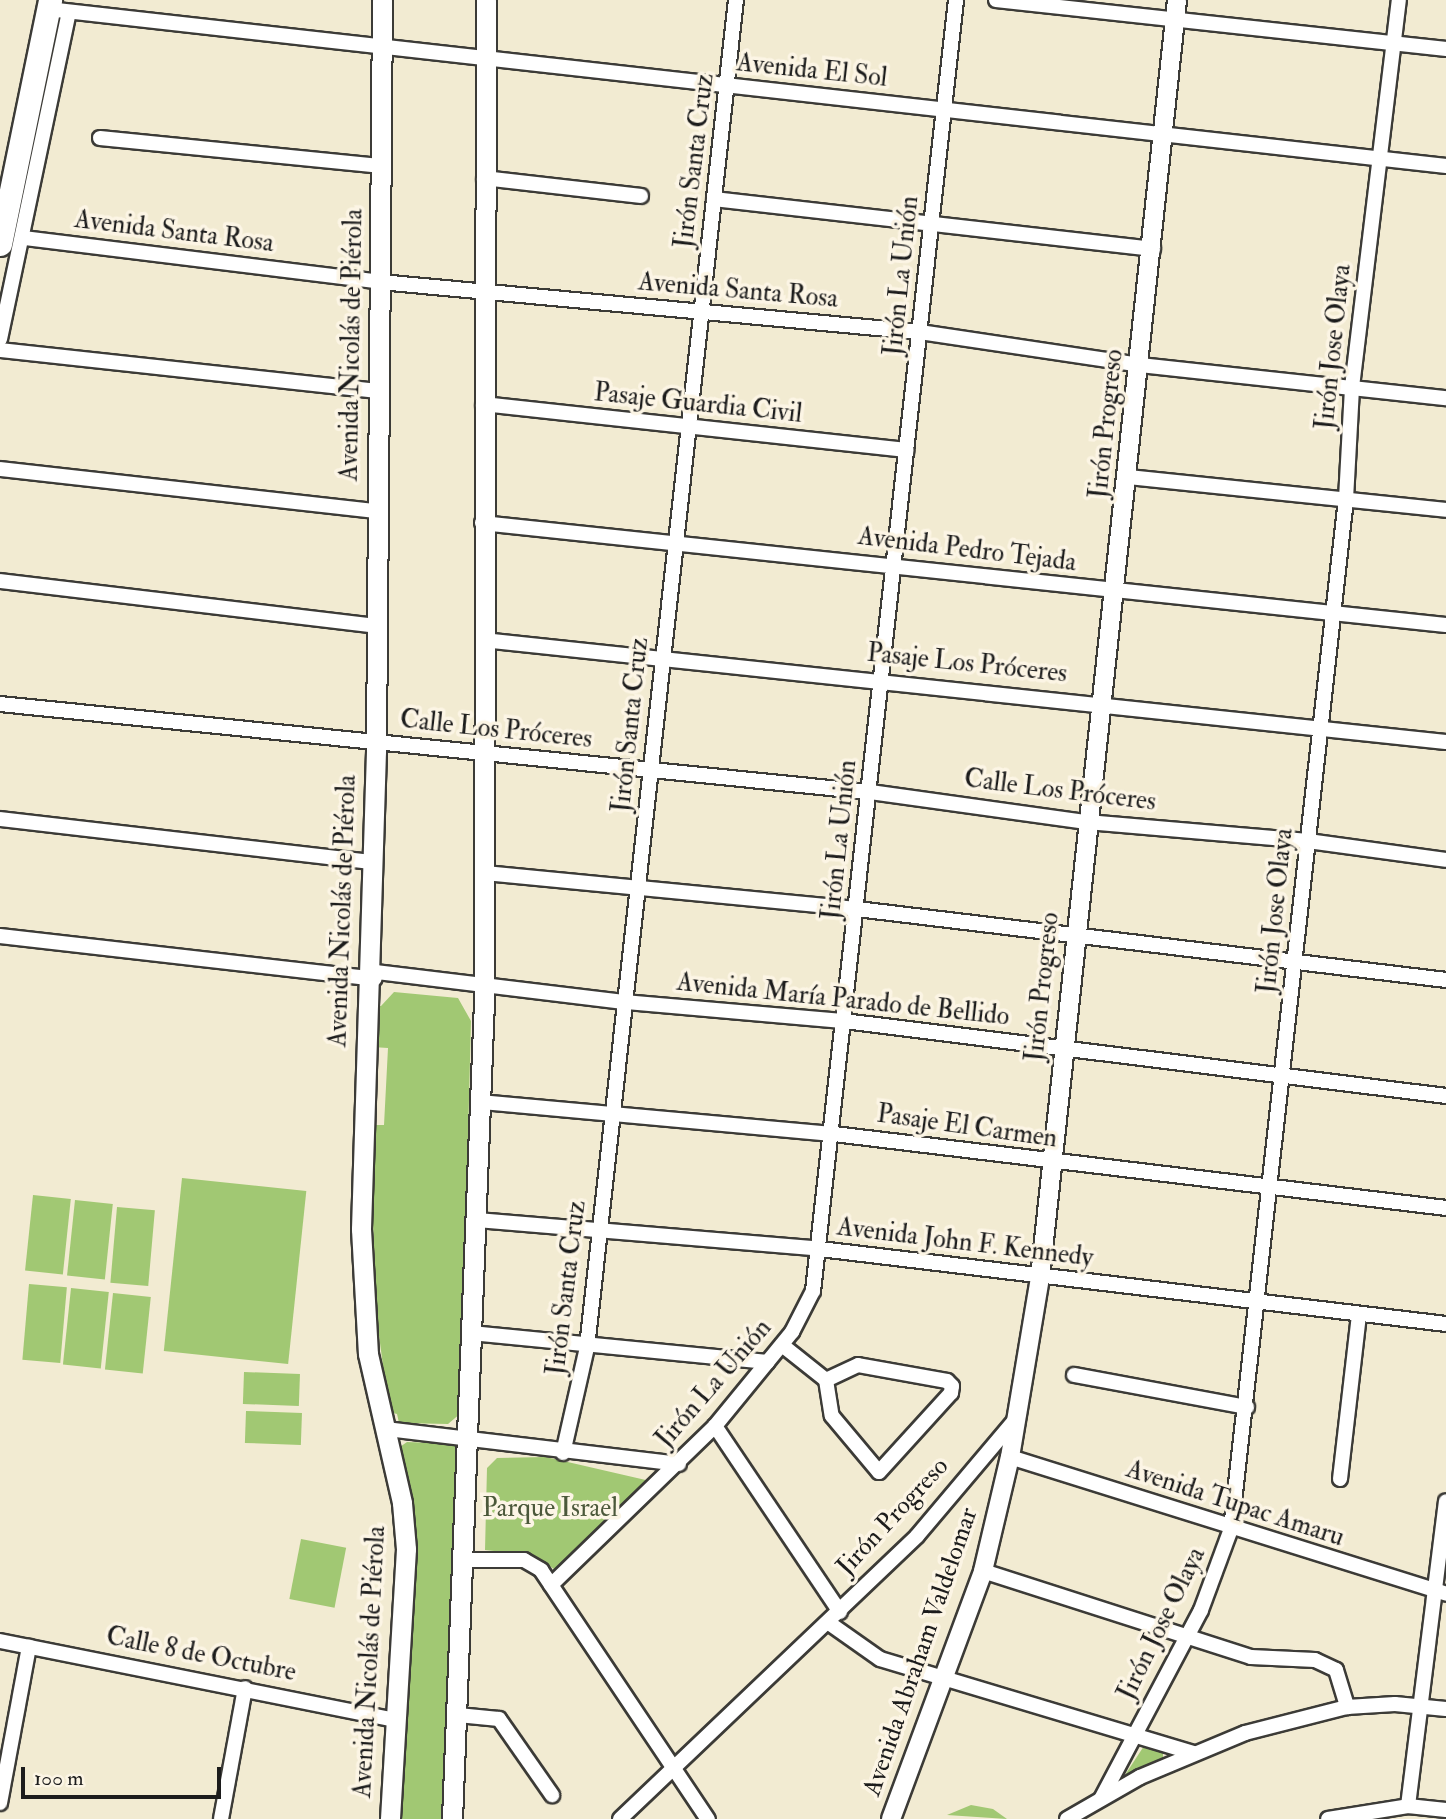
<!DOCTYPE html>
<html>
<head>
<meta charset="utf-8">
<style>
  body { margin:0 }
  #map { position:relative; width:1446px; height:1819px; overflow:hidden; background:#f2ebd2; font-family:"IM FELL Double Pica",serif }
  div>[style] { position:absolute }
  .green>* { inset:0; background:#a1c873; transform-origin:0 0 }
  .roads { filter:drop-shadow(2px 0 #3c3b37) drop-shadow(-2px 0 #3c3b37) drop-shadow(0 2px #3c3b37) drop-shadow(0 -2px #3c3b37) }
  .minor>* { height:14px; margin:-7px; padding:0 7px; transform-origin:7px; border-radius:7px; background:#fff }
  .tertiary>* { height:18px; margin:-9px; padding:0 9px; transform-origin:9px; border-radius:9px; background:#fff }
  .secondary>* { height:19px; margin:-9.5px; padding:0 9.5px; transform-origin:9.5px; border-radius:9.5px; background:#fff }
  .primary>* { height:23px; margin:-11.5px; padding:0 11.5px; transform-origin:11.5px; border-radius:11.5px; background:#fff }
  span { translate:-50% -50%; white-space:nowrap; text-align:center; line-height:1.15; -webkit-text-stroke:7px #fcf5e5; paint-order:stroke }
  .street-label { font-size:26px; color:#1c1c1c }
  .park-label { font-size:26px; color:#4b583a }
  .scale { position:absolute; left:21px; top:1767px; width:200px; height:32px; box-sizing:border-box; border:4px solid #1c1c1c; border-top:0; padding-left:9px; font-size:21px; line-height:24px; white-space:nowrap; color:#1c1c1c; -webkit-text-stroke:5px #fcf5e5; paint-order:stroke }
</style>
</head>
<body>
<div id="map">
  <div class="green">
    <div style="clip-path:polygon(394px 992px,458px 998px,471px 1021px,461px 1413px,448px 1424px,399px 1423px,397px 1414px,389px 1412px,377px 1320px,369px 1125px,384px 1125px,388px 1048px,372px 1047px,373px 1006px,381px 1006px)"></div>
    <div style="left:182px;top:1178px;width:125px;height:174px;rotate:6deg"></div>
    <div style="left:33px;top:1195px;width:38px;height:76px;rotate:6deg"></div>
    <div style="left:75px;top:1200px;width:38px;height:76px;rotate:6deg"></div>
    <div style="left:117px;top:1207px;width:38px;height:76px;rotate:5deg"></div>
    <div style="left:29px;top:1284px;width:38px;height:76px;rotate:5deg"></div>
    <div style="left:71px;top:1288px;width:38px;height:77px;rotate:6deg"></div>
    <div style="left:113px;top:1293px;width:38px;height:77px;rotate:6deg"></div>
    <div style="left:244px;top:1372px;width:56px;height:32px;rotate:2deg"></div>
    <div style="left:246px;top:1411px;width:56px;height:32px;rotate:2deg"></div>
    <div style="clip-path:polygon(407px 1442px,458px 1444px,448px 1819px,396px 1819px,397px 1449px)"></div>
    <div style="clip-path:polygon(546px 1457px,650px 1481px,559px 1572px,531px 1555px,485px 1550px,487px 1468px,497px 1458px)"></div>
    <div style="left:301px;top:1539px;width:46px;height:61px;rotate:11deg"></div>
    <div style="clip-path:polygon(1144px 1746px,1163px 1753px,1163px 1761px,1121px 1781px)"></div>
    <div style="clip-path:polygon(971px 1805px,993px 1809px,1007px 1819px,947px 1815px)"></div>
  </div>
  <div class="roads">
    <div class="minor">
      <div style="left:996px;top:0;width:453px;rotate:6.2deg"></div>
      <div style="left:48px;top:9px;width:1407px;rotate:6.41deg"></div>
      <div style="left:100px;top:138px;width:281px;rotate:5.7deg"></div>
      <div style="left:484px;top:178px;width:158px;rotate:6.5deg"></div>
      <div style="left:714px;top:199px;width:442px;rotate:6.5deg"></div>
      <div style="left:24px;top:238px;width:359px;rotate:7deg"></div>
      <div style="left:380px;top:282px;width:542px;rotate:5.29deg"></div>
      <div style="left:920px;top:332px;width:222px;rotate:8.5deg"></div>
      <div style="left:1140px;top:365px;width:308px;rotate:6.2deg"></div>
      <div style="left:0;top:339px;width:334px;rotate:-78.1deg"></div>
      <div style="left:0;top:350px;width:380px;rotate:6.2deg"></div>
      <div style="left:483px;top:404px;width:426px;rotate:6.2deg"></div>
      <div style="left:0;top:469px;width:378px;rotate:6.4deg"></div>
      <div style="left:1128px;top:477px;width:320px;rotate:5.9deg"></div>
      <div style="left:482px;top:523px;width:969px;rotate:6.04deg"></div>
      <div style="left:0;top:581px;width:378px;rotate:6.8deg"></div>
      <div style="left:483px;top:640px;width:968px;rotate:6.05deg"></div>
      <div style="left:0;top:704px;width:874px;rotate:5.78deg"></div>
      <div style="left:870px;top:792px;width:219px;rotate:7.9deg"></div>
      <div style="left:1087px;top:822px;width:222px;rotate:4.9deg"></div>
      <div style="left:1308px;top:841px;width:139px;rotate:7.8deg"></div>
      <div style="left:0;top:819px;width:373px;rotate:6.6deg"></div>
      <div style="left:484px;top:873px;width:375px;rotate:5.5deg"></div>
      <div style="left:857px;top:909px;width:593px;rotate:6.87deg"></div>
      <div style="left:0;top:936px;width:377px;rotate:6.5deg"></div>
      <div style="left:366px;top:976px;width:11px;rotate:-22deg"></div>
      <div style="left:376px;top:972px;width:251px;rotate:6.9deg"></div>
      <div style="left:625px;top:1002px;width:220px;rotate:5deg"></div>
      <div style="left:844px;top:1021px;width:607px;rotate:7.1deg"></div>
      <div style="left:481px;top:1102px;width:354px;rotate:5.2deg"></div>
      <div style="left:834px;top:1134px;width:616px;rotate:6.89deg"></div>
      <div style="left:478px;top:1220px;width:343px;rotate:4.8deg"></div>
      <div style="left:820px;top:1249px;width:630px;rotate:6.83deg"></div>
      <div style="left:471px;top:1333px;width:298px;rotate:5.6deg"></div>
      <div style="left:782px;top:1345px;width:56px;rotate:38.5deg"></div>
      <div style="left:826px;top:1380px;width:36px;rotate:81deg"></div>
      <div style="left:832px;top:1416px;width:73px;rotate:50deg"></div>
      <div style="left:879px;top:1472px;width:107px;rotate:-47.7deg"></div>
      <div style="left:951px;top:1393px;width:7px;rotate:-82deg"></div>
      <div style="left:952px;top:1386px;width:7px;rotate:-135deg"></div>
      <div style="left:947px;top:1381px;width:90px;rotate:-169.8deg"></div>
      <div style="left:858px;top:1365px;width:35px;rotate:155deg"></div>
      <div style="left:1074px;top:1375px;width:176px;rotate:10.5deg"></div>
      <div style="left:715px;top:1426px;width:224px;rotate:56.1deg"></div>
      <div style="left:386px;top:1429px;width:295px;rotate:6.8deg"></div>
      <div style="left:563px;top:1453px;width:109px;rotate:-77.2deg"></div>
      <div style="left:587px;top:1347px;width:1355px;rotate:-83.69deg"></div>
      <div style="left:1010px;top:1457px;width:457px;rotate:17.4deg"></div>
      <div style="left:1340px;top:1479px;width:165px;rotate:-83.4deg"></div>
      <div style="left:463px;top:1560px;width:61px"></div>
      <div style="left:524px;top:1560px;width:20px;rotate:30deg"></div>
      <div style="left:541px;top:1570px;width:300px;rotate:56.2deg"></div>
      <div style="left:983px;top:1571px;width:281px;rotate:17.8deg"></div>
      <div style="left:1251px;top:1657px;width:64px;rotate:2.7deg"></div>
      <div style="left:1315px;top:1660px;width:23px;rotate:25deg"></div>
      <div style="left:1336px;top:1670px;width:39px;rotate:73deg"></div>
      <div style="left:551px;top:1585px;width:228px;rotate:-44.1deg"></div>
      <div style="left:715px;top:1426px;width:122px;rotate:-50.7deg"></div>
      <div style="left:792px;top:1332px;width:46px;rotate:-62.9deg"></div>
      <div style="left:813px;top:1291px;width:1299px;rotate:-83.68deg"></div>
      <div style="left:829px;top:1623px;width:62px;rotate:35.2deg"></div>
      <div style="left:880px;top:1659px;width:328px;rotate:16.7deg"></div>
      <div style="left:0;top:1641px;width:400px;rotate:11.3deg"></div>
      <div style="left:458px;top:1715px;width:41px;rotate:5.6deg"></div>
      <div style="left:499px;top:1719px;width:93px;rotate:55.1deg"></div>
      <div style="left:1101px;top:1799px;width:214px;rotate:-62.1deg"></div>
      <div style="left:1201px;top:1610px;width:86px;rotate:-69.7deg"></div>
      <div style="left:1231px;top:1529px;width:1036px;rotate:-83.63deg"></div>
      <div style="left:1346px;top:499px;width:112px;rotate:-86.9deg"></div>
      <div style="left:1352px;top:387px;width:390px;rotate:-83.1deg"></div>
      <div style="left:0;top:1803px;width:159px;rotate:-79.5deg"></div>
      <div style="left:1408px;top:1806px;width:307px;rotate:-82.9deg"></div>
      <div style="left:221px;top:1819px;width:133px;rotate:-79.6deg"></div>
      <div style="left:620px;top:1819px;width:410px;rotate:-43.6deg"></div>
      <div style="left:917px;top:1536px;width:153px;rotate:-49.8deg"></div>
      <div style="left:1067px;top:1819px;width:84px;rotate:-29.9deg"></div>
      <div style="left:1140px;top:1777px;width:114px;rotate:-22.7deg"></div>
      <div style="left:1245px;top:1733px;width:105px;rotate:-14.3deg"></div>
      <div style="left:1347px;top:1707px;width:48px;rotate:-3.6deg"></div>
      <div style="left:1395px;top:1704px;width:51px;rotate:5.6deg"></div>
      <div style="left:1328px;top:1819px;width:81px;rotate:-9.2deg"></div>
      <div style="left:1408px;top:1806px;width:38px;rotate:6deg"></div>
    </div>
    <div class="tertiary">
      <div style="left:891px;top:1819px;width:265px;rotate:-69.6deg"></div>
      <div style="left:983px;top:1571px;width:117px;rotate:-76.7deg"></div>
      <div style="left:1010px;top:1457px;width:181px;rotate:-80.5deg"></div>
      <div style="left:1040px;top:1278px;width:1285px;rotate:-83.88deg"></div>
    </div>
    <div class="secondary">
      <div style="left:382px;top:0;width:751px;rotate:90.46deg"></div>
      <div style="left:376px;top:751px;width:478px;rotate:91.8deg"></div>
      <div style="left:361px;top:1229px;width:125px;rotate:86.8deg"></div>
      <div style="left:368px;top:1354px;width:153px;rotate:77.1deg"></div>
      <div style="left:402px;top:1503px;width:46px;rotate:85deg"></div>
      <div style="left:406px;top:1549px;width:270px;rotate:93.4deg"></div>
      <div style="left:452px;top:1819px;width:820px;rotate:-87.76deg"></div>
      <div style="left:484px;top:1000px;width:1000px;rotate:-89.89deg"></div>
    </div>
    <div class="primary">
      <div style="left:0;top:244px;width:249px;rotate:-78.4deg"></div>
    </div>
  </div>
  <div class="street-label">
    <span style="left:812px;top:71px;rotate:6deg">Avenida El Sol</span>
    <span style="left:695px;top:161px;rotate:-83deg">Jirón Santa Cruz</span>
    <span style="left:174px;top:232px;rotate:7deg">Avenida Santa Rosa</span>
    <span style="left:902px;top:276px;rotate:-84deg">Jirón La Unión</span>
    <span style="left:738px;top:291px;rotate:5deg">Avenida Santa Rosa</span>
    <span style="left:352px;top:345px;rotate:-89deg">Avenida Nicolás de Piérola</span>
    <span style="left:1334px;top:347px;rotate:-84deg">Jirón Jose Olaya</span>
    <span style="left:698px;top:404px;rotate:6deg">Pasaje Guardia Civil</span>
    <span style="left:1107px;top:424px;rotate:-84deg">Jirón Progreso</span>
    <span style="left:967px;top:550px;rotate:7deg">Avenida Pedro Tejada</span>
    <span style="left:967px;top:664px;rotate:6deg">Pasaje Los Próceres</span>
    <span style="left:631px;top:725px;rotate:-84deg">Jirón Santa Cruz</span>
    <span style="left:496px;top:730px;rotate:6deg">Calle Los Próceres</span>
    <span style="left:1060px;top:791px;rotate:7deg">Calle Los Próceres</span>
    <span style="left:840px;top:840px;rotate:-84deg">Jirón La Unión</span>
    <span style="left:343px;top:911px;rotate:-88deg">Avenida Nicolás de Piérola</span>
    <span style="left:1276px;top:911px;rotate:-84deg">Jirón Jose Olaya</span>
    <span style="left:1043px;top:987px;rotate:-84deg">Jirón Progreso</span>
    <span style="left:843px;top:1000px;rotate:6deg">Avenida María Parado de Bellido</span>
    <span style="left:967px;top:1127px;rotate:8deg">Pasaje El Carmen</span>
    <span style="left:965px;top:1243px;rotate:7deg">Avenida John F. Kennedy</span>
    <span style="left:567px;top:1288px;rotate:-83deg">Jirón Santa Cruz</span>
    <span style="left:714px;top:1384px;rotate:-49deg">Jirón La Unión</span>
    <span style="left:1235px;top:1504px;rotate:18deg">Avenida Tupac Amaru</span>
    <span style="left:893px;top:1517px;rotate:-47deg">Jirón Progreso</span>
    <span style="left:1162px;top:1624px;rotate:-64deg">Jirón Jose Olaya</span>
    <span style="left:921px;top:1652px;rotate:-71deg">Avenida Abraham Valdelomar</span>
    <span style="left:201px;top:1655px;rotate:11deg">Calle 8 de Octubre</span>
    <span style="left:370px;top:1662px;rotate:-87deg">Avenida Nicolás de Piérola</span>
  </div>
  <div class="park-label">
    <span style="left:550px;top:1509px">Parque Israel</span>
  </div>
  <div class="scale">100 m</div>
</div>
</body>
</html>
